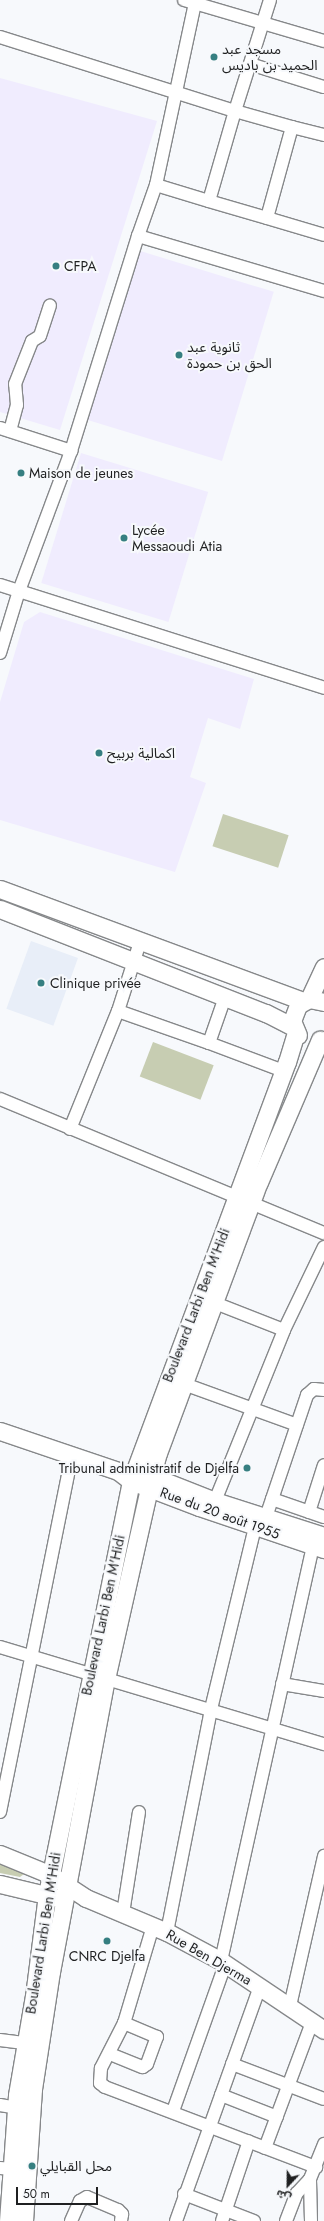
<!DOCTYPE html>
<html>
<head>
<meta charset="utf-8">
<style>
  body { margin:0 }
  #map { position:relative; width:324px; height:2221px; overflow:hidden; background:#f7f9fc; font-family:Jost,"Noto Sans Arabic",sans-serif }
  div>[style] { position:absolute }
  .built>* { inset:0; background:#e8eef8; transform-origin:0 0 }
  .education>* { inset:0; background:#f0ecfe; transform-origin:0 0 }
  .green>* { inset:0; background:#c7cdb2; transform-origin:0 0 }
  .roads { filter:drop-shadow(1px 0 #86888a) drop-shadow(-1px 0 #86888a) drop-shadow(0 1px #86888a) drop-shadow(0 -1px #86888a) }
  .street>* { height:12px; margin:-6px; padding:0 6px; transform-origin:6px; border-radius:6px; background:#fff }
  .secondary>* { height:17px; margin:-8.5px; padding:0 8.5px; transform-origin:8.5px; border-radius:8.5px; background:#fff }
  .dots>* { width:11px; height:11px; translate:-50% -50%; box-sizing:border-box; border:2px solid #f7f9fc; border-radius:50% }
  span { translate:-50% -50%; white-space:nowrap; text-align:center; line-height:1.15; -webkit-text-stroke:4px #f7f9fc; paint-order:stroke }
  .poi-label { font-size:14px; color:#1f2021 }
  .left { translate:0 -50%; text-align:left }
  .right { translate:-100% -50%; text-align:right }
  .street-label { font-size:14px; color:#1f2021 }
  .north { position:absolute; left:268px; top:2165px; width:40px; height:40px; -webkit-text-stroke:3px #f7f9fc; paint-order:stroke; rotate:202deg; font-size:11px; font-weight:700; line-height:16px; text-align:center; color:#1f2021 }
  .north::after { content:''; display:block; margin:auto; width:14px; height:18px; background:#1f2021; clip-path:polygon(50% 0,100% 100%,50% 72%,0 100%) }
  .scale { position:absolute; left:16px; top:2187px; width:82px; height:18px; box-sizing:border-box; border:2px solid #1f2021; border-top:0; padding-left:5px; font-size:12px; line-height:14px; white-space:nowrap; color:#1f2021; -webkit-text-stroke:3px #f7f9fc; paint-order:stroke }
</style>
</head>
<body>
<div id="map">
  <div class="built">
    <div style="left:31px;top:941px;width:50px;height:72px;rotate:20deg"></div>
  </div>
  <div class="education">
    <div style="clip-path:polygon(0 78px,157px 121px,60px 430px,0 412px)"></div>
    <div style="left:137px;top:250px;width:143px;height:177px;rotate:17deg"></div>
    <div style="left:81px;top:453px;width:133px;height:136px;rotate:17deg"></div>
    <div style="clip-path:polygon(40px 612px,254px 679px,240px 729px,208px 718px,190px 777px,206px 783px,175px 872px,0 820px,0 702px,24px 622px)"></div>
  </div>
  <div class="green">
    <div style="left:223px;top:814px;width:69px;height:34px;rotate:18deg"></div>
    <div style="left:153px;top:1042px;width:65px;height:37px;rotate:21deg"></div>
    <div style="clip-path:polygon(0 1860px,23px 1870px,24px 1874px,20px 1877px,0 1873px)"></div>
  </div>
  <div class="roads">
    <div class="street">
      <div style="left:184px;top:0;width:146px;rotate:16.3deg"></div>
      <div style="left:0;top:37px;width:246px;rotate:17.5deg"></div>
      <div style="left:235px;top:111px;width:116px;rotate:-72.5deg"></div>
      <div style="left:250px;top:64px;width:77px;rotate:17.3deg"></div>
      <div style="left:324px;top:135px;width:33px;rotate:-166deg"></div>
      <div style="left:292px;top:127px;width:94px;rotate:105.4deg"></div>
      <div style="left:267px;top:218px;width:59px;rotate:16.6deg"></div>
      <div style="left:156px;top:185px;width:55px;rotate:16.8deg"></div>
      <div style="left:267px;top:218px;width:60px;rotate:-163.7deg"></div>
      <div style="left:209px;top:201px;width:94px;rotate:-73.9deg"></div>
      <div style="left:235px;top:111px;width:59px;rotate:15.7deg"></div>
      <div style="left:138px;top:236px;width:54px;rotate:-70.6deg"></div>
      <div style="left:156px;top:185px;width:186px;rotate:-77.9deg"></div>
      <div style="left:0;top:428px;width:75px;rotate:17.9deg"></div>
      <div style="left:10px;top:431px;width:27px;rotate:-75deg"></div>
      <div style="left:17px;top:405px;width:21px;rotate:-95deg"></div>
      <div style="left:15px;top:384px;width:46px;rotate:-68.4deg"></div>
      <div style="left:32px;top:341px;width:9px;rotate:-32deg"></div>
      <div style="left:40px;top:336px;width:32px;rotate:-72deg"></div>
      <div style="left:0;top:585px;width:340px;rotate:17.6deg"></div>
      <div style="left:0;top:653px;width:65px;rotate:-73deg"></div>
      <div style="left:19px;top:591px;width:149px;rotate:-69.6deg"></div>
      <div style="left:71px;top:451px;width:225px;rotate:-72.7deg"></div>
      <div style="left:138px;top:236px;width:194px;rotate:16.5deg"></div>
      <div style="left:118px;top:1011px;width:96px;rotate:19.4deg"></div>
      <div style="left:209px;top:1043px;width:49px;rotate:-70.8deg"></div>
      <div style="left:209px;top:1043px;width:80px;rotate:20.5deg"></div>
      <div style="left:0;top:1099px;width:351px;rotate:22.5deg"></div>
      <div style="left:70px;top:1129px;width:127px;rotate:-67.9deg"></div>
      <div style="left:118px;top:1011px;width:72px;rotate:-72.3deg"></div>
      <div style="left:215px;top:1303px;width:74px;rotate:21.4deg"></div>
      <div style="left:184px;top:1384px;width:120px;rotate:19.9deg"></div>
      <div style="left:272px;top:1499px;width:55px;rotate:19.1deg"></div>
      <div style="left:215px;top:1501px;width:184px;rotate:-68deg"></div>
      <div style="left:284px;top:1330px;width:92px;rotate:-64.3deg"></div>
      <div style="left:309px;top:1512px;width:49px;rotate:-72.3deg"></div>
      <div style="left:266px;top:1517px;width:129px;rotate:-71.4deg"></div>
      <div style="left:307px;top:1395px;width:9px;rotate:-41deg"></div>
      <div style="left:314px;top:1389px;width:10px;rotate:6deg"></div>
      <div style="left:0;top:1647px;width:338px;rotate:16.7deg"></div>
      <div style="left:282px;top:1684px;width:43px;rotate:9.5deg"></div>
      <div style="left:0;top:1812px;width:363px;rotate:-78.6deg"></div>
      <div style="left:123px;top:1913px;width:102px;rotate:-81deg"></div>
      <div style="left:153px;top:1926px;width:101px;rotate:106.6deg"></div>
      <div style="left:124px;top:2023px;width:51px;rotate:117.1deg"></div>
      <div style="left:101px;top:2068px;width:15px;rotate:94deg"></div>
      <div style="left:100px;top:2083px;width:6px;rotate:39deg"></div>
      <div style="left:105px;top:2087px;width:226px;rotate:20.8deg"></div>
      <div style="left:167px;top:1932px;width:227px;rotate:-78.8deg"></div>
      <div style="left:211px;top:1709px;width:195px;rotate:-76.4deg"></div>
      <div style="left:221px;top:1961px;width:425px;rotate:-77.5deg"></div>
      <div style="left:290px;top:2006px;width:154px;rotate:-77.2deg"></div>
      <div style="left:0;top:2040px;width:24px;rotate:7deg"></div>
      <div style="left:110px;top:2054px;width:35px;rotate:22deg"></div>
      <div style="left:143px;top:2067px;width:5px;rotate:-37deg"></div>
      <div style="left:147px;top:2064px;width:29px;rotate:-70deg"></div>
      <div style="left:157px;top:2037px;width:36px;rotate:-157deg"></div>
      <div style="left:232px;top:2064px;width:98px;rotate:20.8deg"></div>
      <div style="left:221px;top:2095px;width:60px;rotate:21.4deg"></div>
      <div style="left:0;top:2105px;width:17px;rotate:10deg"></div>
      <div style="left:173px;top:2111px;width:155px;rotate:-70.4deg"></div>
      <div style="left:265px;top:2148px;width:134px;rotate:-69.5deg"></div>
      <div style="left:0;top:2168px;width:13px;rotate:4deg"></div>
      <div style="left:184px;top:2194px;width:75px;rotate:21.1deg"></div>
      <div style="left:71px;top:2221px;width:22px;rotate:-66deg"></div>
      <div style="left:80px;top:2201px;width:8px;rotate:-30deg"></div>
      <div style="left:87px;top:2197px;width:34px;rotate:23deg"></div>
      <div style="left:118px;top:2210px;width:6px;rotate:45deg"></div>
      <div style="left:122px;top:2214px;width:7px;rotate:98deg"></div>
      <div style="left:176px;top:2221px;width:249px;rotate:-70.3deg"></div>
      <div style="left:222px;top:2221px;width:84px;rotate:-71.4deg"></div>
      <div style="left:286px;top:2221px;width:30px;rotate:-69deg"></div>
      <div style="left:297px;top:2193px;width:19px;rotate:-47deg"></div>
      <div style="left:311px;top:2221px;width:42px;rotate:-91.4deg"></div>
      <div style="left:310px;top:2179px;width:38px;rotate:-68deg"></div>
    </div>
    <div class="secondary">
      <div style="left:0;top:889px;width:323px;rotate:20.3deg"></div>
      <div style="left:0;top:909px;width:286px;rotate:21.4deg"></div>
      <div style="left:266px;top:1013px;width:30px;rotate:27deg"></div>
      <div style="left:309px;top:999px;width:35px;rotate:-65deg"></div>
      <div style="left:298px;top:1035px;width:15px;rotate:-113deg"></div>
      <div style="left:292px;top:1021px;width:17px;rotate:-69deg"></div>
      <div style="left:298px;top:1005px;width:13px;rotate:-29deg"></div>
      <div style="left:309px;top:999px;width:15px;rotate:11deg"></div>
      <div style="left:0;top:1431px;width:125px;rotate:18.7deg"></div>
      <div style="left:118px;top:1471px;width:16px;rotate:38deg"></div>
      <div style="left:131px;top:1481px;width:73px;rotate:20.9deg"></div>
      <div style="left:199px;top:1507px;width:132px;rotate:18.6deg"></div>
      <div style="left:141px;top:1472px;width:79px;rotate:21.4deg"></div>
      <div style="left:215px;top:1501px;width:114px;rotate:17.8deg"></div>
      <div style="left:0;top:1854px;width:55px;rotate:22.4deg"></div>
      <div style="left:51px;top:1875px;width:42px;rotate:33.3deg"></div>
      <div style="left:86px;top:1898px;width:88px;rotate:22.8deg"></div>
      <div style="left:167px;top:1932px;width:61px;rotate:28.2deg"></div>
      <div style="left:221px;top:1961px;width:124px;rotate:33.8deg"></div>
      <div style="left:0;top:1884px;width:60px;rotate:13.6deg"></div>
      <div style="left:8px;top:2221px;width:126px;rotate:-85.9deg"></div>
      <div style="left:17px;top:2095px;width:100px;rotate:-80.3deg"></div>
      <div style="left:34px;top:1996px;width:103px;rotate:-82.7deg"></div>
      <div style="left:47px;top:1894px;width:421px;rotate:-78.5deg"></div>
      <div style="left:131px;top:1481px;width:447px;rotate:-69.6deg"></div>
      <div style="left:287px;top:1062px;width:31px;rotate:-73deg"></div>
      <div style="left:24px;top:2221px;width:132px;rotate:-86.1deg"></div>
      <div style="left:33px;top:2089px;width:118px;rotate:-81.3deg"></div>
      <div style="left:51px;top:1972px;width:298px;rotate:-79.4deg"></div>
      <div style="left:106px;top:1679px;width:196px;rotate:-77.3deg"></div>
      <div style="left:149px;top:1488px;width:36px;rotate:-76deg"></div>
      <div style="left:158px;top:1453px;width:289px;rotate:-69.6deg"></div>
      <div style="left:259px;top:1182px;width:155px;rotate:-66.8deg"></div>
    </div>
  </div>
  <div class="dots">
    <div style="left:214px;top:57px;background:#367f81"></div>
    <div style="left:56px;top:266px;background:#367f81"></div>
    <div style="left:179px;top:355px;background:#367f81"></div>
    <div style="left:21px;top:473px;background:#367f81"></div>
    <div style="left:124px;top:538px;background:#367f81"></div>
    <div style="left:99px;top:753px;background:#367f81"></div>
    <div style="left:41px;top:983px;background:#367f81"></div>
    <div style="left:247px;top:1468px;background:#367f81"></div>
    <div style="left:107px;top:1941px;background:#367f81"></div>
    <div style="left:32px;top:2166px;background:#367f81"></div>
  </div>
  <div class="poi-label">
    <span class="left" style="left:222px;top:57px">مسجد عبد<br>الحميد بن باديس</span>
    <span class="left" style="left:64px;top:266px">CFPA</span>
    <span class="left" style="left:187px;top:355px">ثانوية عبد<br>الحق بن حمودة</span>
    <span class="left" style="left:29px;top:473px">Maison de jeunes</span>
    <span class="left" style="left:132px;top:538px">Lycée<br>Messaoudi Atia</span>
    <span class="left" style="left:107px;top:753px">اكمالية بربيح</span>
    <span class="left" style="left:50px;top:983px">Clinique privée</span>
    <span class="right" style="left:239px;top:1468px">Tribunal administratif de Djelfa</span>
    <span style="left:107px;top:1956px">CNRC Djelfa</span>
    <span class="left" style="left:40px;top:2166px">محل القبايلي</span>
  </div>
  <div class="street-label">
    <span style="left:196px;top:1305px;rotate:-69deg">Boulevard Larbi Ben M'Hidi</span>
    <span style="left:220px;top:1513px;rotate:20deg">Rue du 20 août 1955</span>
    <span style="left:103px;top:1615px;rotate:-78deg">Boulevard Larbi Ben M'Hidi</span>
    <span style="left:43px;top:1933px;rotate:-81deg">Boulevard Larbi Ben M'Hidi</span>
    <span style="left:209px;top:1957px;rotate:30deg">Rue Ben Djerma</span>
  </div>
  <div class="north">ش</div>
  <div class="scale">50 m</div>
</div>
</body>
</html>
